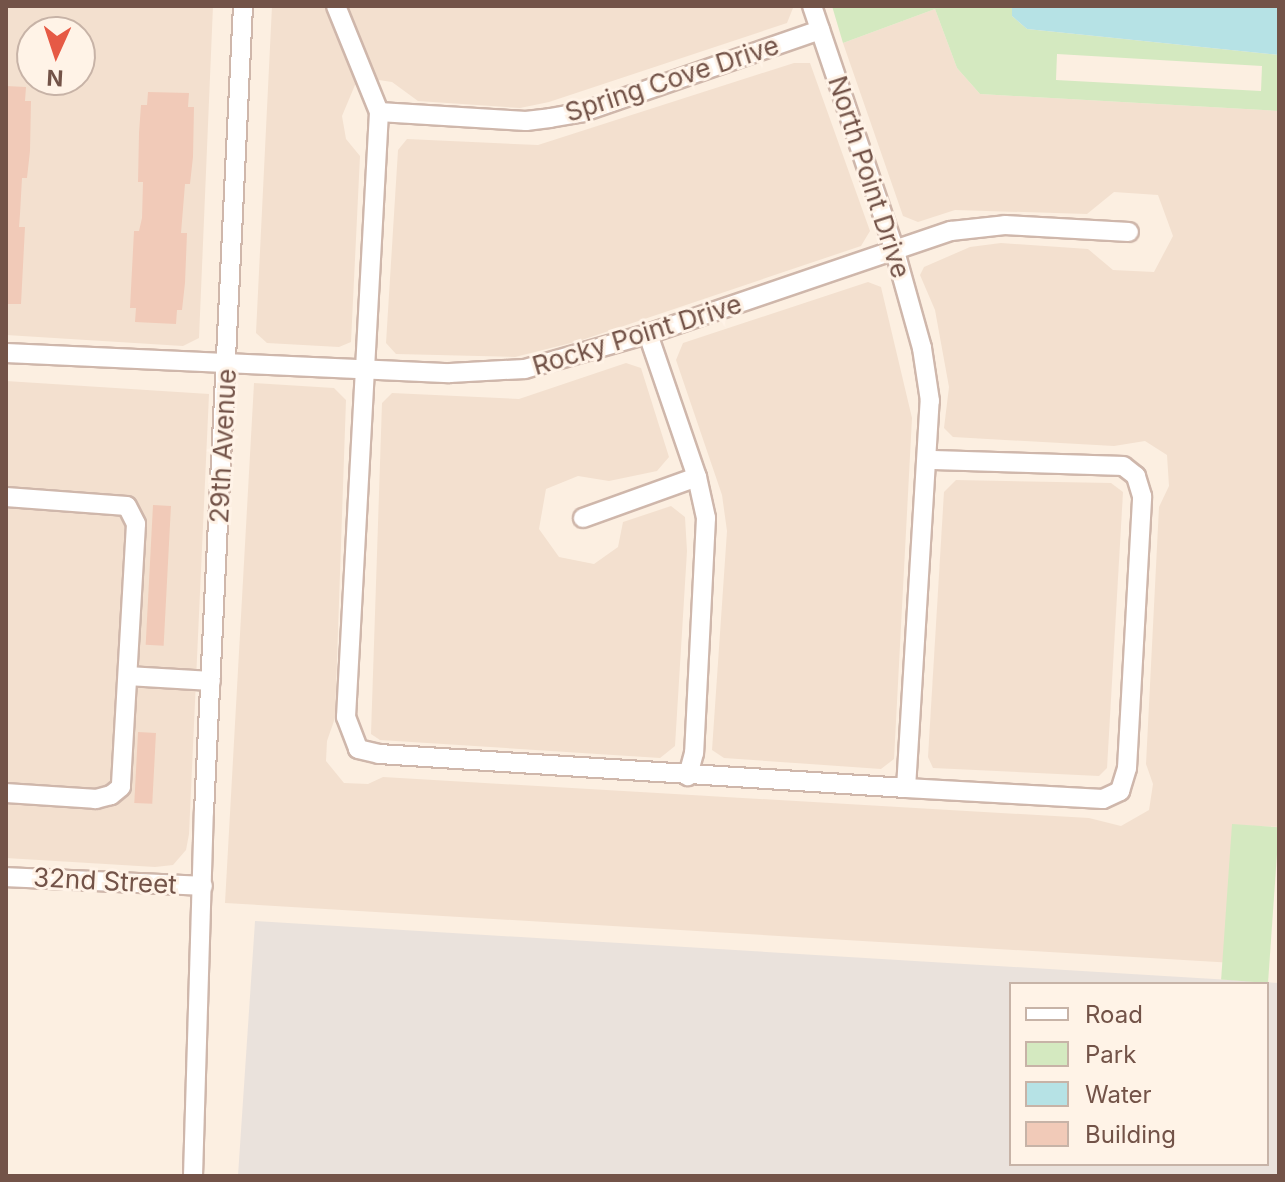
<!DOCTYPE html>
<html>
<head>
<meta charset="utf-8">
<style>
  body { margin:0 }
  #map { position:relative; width:1285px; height:1182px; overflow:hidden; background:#fcefe1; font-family:Inter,sans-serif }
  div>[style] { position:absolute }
  .residential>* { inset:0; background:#f3e0cf }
  .industrial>* { inset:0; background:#eae2dc }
  .green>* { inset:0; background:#d4e9c0; transform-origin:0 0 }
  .water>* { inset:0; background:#b6e2e5 }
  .building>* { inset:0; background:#f1cab8; transform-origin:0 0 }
  .roads { filter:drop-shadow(2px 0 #cfb7ab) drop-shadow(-2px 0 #cfb7ab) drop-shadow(0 2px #cfb7ab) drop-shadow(0 -2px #cfb7ab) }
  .minor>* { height:18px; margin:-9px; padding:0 9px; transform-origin:9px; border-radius:9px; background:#fff }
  span { translate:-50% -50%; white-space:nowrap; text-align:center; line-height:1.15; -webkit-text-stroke:6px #fff3e7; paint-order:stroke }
  .street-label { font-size:26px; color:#735348 }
  .frame { position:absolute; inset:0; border:8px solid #735348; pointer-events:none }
  .legend { position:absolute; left:1009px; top:982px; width:260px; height:184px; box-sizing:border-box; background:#fff3e7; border:2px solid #c7b3a7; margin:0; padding:10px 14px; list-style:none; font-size:24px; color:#735348 }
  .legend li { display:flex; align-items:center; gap:16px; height:40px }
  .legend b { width:40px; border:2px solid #c7b3a7 }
  .north { position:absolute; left:16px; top:16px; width:80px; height:80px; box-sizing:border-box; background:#fff3e7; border:2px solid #c7b3a7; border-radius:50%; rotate:183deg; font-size:22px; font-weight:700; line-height:32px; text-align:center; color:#735348 }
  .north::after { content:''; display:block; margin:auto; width:28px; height:36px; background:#e65a45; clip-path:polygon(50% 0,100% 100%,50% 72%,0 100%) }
</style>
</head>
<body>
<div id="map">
  <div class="residential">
    <div style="clip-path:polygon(evenodd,6px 6px,213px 6px,199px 338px,183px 346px,6px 335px,6px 6px,32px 32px,80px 32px,80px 80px,32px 80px,32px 32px)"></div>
    <div style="clip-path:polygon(272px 6px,792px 6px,793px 8px,787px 23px,549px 102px,520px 108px,418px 101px,392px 82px,372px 79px,355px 85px,342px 116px,346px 139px,360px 156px,351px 342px,339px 347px,267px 343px,256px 333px)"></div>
    <div style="clip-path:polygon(935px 9px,957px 68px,980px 94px,1279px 111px,1279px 827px,1232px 825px,1234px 963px,225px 903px,254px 383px,334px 388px,346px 400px,335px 718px,327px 741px,326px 761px,344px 783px,368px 784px,383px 777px,1089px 818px,1121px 826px,1149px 810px,1153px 784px,1146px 764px,1159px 507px,1169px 486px,1167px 455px,1145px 441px,1114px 446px,953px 437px,944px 428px,949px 387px,935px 310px,920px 275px,924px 267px,970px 247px,1001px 243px,1088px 249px,1113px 270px,1154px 272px,1173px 236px,1158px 195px,1114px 192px,1087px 214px,955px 210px,918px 222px,903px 216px,843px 43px)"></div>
    <div style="clip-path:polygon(794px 63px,810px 63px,870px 231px,861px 246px,579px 341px,515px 357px,396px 354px,386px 343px,398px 150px,407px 139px,538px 145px)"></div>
    <div style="clip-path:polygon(868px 282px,881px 287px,912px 418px,894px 759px,881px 769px,724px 758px,712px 750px,727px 531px,722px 495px,676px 360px,683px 343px)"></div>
    <div style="clip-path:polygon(626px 363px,641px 368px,669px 457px,657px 471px,609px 481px,578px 476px,546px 489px,539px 529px,559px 557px,594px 564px,618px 547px,623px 522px,671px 506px,685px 517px,687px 551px,675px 746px,660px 758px,380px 740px,371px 734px,382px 403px,392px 393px,519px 399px)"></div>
    <div style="clip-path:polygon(6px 381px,209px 394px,189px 834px,186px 850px,173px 865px,155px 867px,6px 858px)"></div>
    <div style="clip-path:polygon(956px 480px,1111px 483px,1123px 492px,1107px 768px,1099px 776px,933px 768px,928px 757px,944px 492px)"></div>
  </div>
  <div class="industrial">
    <div style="clip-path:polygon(evenodd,255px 921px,1279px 983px,1279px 1176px,238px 1176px,255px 921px,1011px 984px,1267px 984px,1267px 1164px,1011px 1164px,1011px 984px)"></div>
  </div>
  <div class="green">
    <div style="clip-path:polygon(evenodd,832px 6px,1012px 6px,1012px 16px,1027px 29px,1279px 55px,1279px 111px,980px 94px,957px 68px,935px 9px,843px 43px,832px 6px,1057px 54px,1262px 66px,1261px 91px,1056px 80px,1057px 54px)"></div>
    <div style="left:1232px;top:824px;width:47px;height:156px;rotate:4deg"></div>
  </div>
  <div class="water">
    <div style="clip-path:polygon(1012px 6px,1279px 6px,1279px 55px,1027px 29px,1012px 16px)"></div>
  </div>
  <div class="building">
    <div style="clip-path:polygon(6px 86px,26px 87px,25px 101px,31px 101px,30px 151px,27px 178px,22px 178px,20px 214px,19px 227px,25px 227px,21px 304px,6px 304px)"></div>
    <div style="clip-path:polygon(148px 92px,189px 93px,188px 107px,194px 107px,193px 157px,190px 184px,185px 184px,181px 233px,187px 233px,185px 283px,182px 310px,177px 310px,176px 324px,135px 322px,136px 308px,130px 308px,134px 231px,139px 231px,142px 218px,143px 182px,138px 182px,139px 133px,141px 105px,147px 105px)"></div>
    <div style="left:153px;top:505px;width:18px;height:140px;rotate:3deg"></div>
    <div style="left:138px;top:732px;width:18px;height:71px;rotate:3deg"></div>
  </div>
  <div class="roads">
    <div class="minor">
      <div style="left:336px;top:6px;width:114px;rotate:67.9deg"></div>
      <div style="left:379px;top:112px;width:606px;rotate:93.12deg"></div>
      <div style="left:346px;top:717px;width:34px;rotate:69deg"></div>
      <div style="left:358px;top:749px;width:22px;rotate:13deg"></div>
      <div style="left:379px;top:754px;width:528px;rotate:3.69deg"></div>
      <div style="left:906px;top:788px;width:388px;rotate:-86.5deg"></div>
      <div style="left:930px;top:401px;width:54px;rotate:-98.6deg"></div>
      <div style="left:922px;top:348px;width:101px;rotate:-105.6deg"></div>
      <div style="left:895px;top:251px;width:259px;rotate:-108.7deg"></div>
      <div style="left:379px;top:112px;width:147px;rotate:3.5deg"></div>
      <div style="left:526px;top:121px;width:24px;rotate:-7deg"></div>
      <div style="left:550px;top:118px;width:34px;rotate:-10deg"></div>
      <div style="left:583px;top:112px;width:251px;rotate:-19.1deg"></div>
      <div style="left:648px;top:334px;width:151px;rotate:71.1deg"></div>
      <div style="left:697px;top:477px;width:42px;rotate:77.6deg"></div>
      <div style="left:706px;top:518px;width:235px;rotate:92.9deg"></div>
      <div style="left:694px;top:753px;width:24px;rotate:105deg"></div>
      <div style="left:6px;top:353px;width:444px;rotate:2.6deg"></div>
      <div style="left:450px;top:373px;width:75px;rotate:-3.1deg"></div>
      <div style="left:525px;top:369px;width:128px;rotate:-15.9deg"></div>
      <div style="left:648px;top:334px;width:320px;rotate:-18.8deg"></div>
      <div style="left:951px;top:231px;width:54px;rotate:-6.3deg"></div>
      <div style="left:1005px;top:225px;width:124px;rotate:3.2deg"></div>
      <div style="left:6px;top:497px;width:121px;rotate:4.3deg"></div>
      <div style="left:127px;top:506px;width:20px;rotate:63deg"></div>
      <div style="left:136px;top:524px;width:263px;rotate:93.3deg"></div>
      <div style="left:121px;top:787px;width:13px;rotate:141deg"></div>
      <div style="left:111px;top:795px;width:16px;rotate:165deg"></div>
      <div style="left:96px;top:799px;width:90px;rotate:-176.2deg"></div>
      <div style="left:583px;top:518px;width:121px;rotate:-19.8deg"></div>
      <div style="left:128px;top:676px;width:83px;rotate:3.4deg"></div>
      <div style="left:906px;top:788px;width:197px;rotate:3.2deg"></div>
      <div style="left:1103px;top:799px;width:19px;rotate:-25deg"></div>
      <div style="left:1120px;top:791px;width:24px;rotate:-73deg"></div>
      <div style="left:1127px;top:768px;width:272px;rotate:-86.8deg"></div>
      <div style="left:1142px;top:496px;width:21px;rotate:-107deg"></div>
      <div style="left:1136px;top:476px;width:16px;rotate:-142deg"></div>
      <div style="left:1123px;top:466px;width:196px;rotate:-178.2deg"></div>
      <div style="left:6px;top:877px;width:197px;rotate:2.6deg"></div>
      <div style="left:193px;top:1176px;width:364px;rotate:-88.3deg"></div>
      <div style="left:204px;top:812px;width:807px;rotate:-87.23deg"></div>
    </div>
  </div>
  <div class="street-label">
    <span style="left:672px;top:79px;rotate:-18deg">Spring Cove Drive</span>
    <span style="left:869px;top:177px;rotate:72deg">North Point Drive</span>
    <span style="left:637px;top:335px;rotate:-17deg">Rocky Point Drive</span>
    <span style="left:223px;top:446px;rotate:-87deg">29th Avenue</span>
    <span style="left:105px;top:881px;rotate:3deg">32nd Street</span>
  </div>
  <div class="frame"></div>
  <ul class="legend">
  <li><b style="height:10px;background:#fff"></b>Road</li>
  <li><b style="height:22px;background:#d4e9c0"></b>Park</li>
  <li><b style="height:22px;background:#b6e2e5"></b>Water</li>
  <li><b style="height:22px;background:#f1cab8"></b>Building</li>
  </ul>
  <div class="north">N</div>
</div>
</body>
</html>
